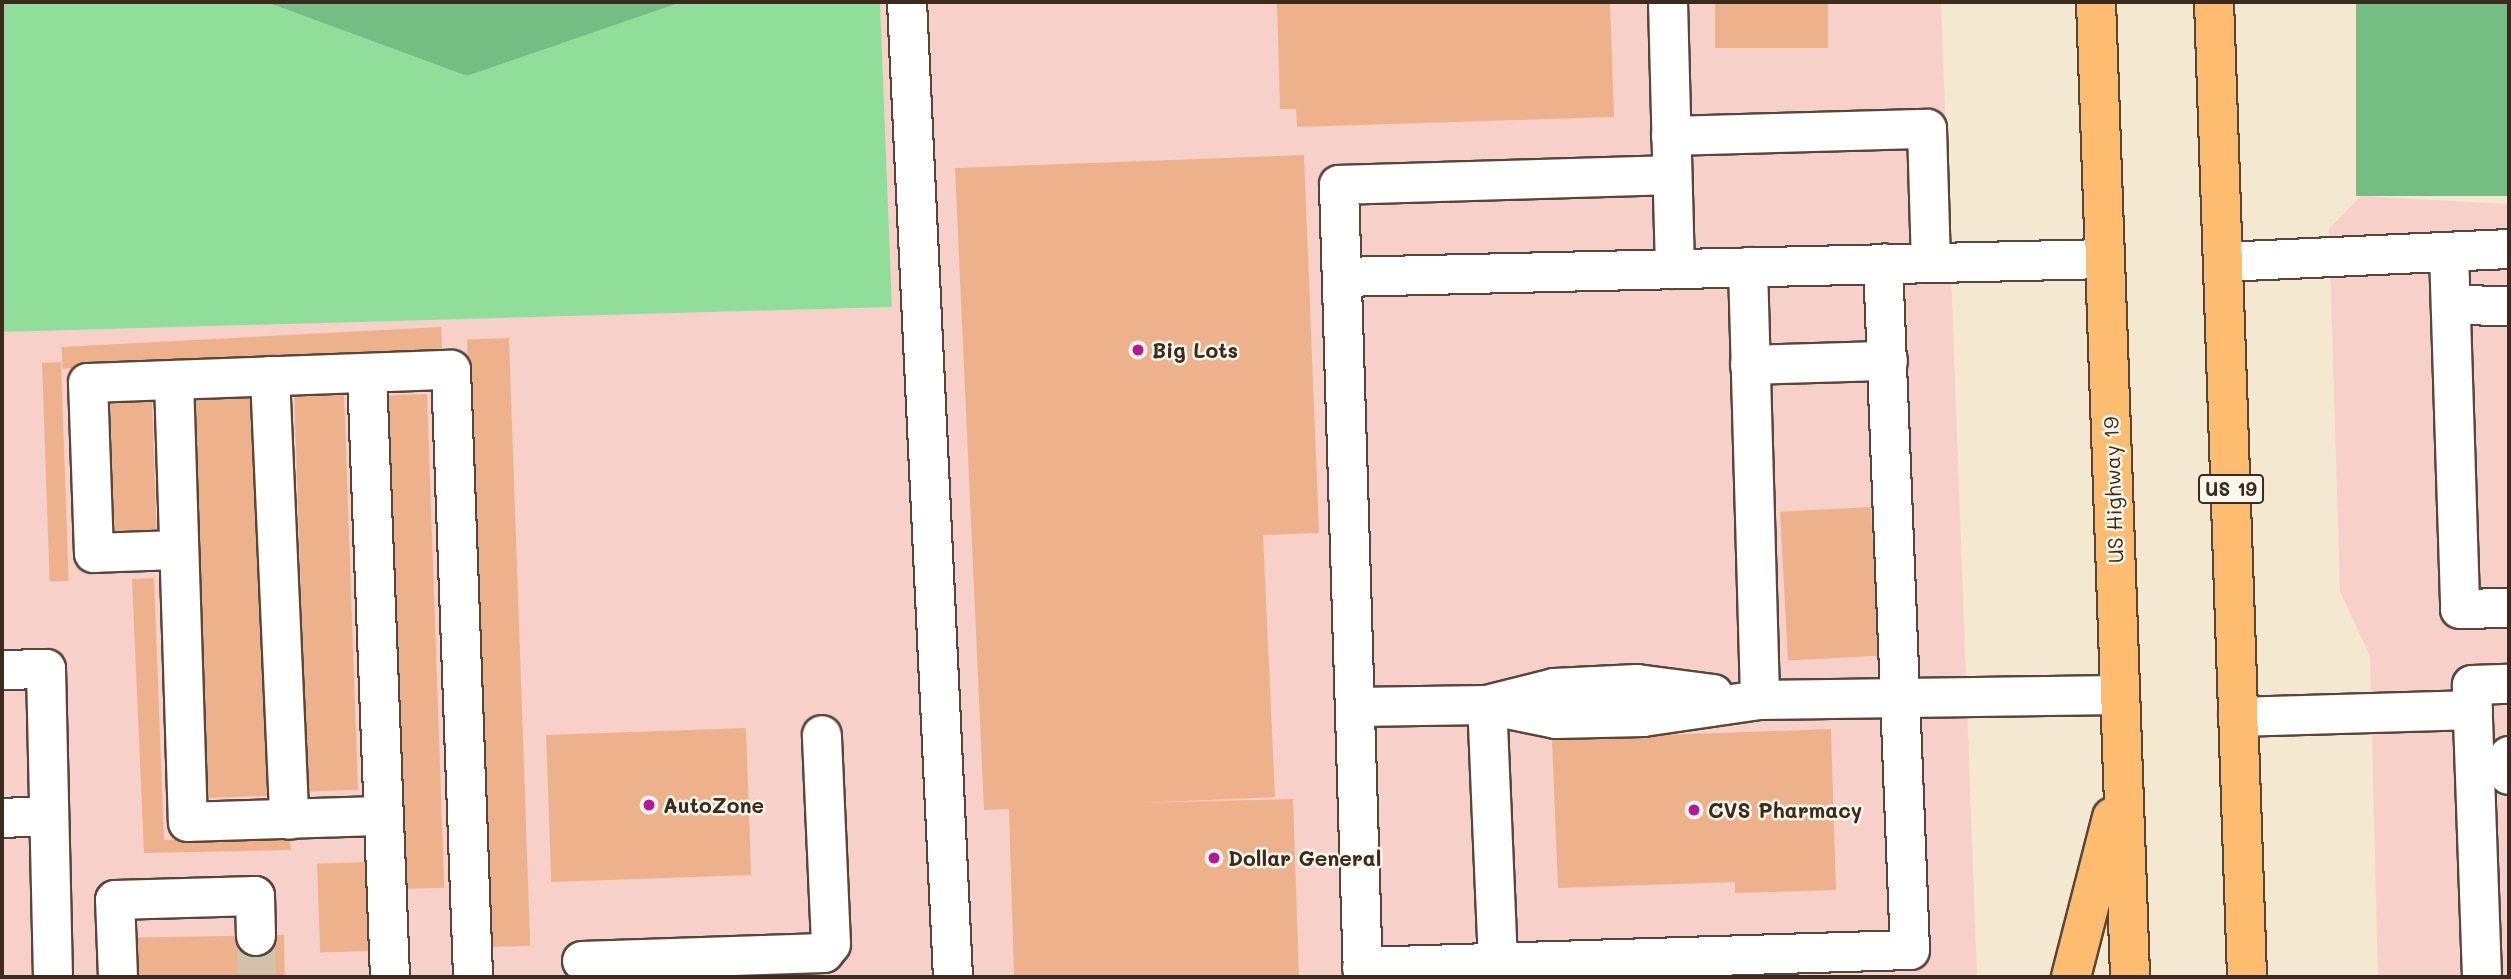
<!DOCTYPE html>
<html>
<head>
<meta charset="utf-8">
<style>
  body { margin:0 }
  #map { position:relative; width:2511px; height:979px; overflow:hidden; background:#f5e8d1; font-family:Mali,sans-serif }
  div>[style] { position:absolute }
  .built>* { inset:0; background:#f7d0ca }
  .green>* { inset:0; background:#91de9b }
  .forest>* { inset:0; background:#74bd83; transform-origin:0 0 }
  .building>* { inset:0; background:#edb28c; transform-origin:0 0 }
  .minor-tunnel>* { height:38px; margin-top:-19px; transform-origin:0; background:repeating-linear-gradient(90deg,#d0c2ad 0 38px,transparent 0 57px) }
  .roads { filter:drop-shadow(2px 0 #574639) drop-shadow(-2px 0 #574639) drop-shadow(0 2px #574639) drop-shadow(0 -2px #574639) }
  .minor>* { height:38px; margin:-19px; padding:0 19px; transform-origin:19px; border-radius:19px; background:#fff }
  .highway>* { height:38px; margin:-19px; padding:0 19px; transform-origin:19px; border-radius:19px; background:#fdbc70 }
  .dots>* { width:19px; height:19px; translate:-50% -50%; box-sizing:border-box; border:4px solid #fbf7ec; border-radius:50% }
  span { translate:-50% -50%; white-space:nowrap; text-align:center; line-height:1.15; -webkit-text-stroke:5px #fbf7ec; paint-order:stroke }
  .shield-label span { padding:2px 5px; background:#fbf7ec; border:2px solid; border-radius:5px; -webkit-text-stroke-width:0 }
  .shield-label { font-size:19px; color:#3b2a1e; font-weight:700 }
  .poi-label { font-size:21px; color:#3b2a1e; font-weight:700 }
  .left { translate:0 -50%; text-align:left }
  .street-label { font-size:21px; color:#3b2a1e }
  .frame { position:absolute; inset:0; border:4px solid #3b2a1e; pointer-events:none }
</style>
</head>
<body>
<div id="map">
  <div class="built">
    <div style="clip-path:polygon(880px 2px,1941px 2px,1977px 977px,2px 977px,2px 332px,892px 307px)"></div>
    <div style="clip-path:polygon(2361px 196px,2509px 204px,2509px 977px,2378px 977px,2370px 656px,2340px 592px,2329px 229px)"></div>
  </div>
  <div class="green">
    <div style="clip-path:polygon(2px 2px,266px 2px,467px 76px,682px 2px,880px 2px,892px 307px,2px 332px)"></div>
  </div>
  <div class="forest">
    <div style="clip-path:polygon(266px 2px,682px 2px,467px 76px)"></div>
    <div style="left:2356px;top:2px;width:153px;height:194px"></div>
  </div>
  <div class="building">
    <div style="clip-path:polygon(1277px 2px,1610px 2px,1614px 117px,1297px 127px,1296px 109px,1280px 109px)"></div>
    <div style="left:1715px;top:2px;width:113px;height:46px"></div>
    <div style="clip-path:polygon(1304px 155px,1319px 533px,1263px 535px,1275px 797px,1137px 803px,1293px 799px,1299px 977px,1014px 977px,1009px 809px,984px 810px,955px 168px)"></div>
    <div style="left:441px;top:327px;width:22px;height:380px;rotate:87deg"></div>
    <div style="left:509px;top:338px;width:608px;height:42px;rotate:88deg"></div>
    <div style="left:61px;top:362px;width:219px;height:19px;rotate:88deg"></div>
    <div style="left:344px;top:392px;width:398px;height:50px;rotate:88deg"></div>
    <div style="left:427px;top:394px;width:494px;height:40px;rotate:88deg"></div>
    <div style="left:254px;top:396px;width:400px;height:61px;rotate:88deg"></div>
    <div style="left:152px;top:401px;width:135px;height:42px;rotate:88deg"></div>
    <div style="left:1871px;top:507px;width:149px;height:91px;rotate:87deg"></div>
    <div style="clip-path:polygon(154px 578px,164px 840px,290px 837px,291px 850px,144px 853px,132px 579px)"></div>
    <div style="left:746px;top:728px;width:147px;height:200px;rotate:88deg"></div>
    <div style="clip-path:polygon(1831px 729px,1836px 890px,1735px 893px,1735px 882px,1558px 888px,1552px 739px)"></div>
    <div style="left:365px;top:862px;width:89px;height:48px;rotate:88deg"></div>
    <div style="left:284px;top:935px;width:42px;height:159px;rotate:89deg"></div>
  </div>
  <div class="minor-tunnel">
    <div style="left:256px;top:936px;width:41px;rotate:88.6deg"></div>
  </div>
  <div class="roads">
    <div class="minor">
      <div style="left:907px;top:2px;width:976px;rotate:87.3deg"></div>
      <div style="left:1668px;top:2px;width:267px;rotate:88.5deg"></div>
      <div style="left:1671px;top:136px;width:256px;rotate:-1.6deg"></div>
      <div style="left:1927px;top:129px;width:134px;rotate:88.3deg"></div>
      <div style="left:2449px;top:252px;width:357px;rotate:88.2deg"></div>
      <div style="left:2460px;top:609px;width:49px;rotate:-1.2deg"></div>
      <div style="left:2223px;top:262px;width:286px;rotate:-2.6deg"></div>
      <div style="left:1748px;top:267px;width:433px;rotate:88.4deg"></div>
      <div style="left:1342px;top:277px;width:762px;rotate:-1.35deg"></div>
      <div style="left:2452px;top:305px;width:57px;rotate:1deg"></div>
      <div style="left:1750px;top:365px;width:138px;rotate:-1.7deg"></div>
      <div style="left:367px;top:373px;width:604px;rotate:87.82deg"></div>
      <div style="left:270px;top:376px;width:444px;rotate:87.5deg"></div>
      <div style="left:174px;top:380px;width:442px;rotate:88.2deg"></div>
      <div style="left:188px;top:822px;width:196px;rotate:-1.8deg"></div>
      <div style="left:179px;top:550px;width:85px;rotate:178deg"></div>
      <div style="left:94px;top:553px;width:170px;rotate:-92deg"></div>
      <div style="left:88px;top:383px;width:363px;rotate:-2.1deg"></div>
      <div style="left:451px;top:370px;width:607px;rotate:87.92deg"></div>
      <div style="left:2px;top:670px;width:44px;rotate:-1.3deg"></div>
      <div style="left:46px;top:669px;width:308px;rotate:88.7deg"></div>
      <div style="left:1355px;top:707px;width:132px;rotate:-0.9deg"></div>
      <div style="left:1487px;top:705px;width:69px;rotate:-14.2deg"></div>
      <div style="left:1554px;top:688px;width:83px;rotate:-2.8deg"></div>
      <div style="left:1637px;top:684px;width:77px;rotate:7.5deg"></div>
      <div style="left:2238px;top:717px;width:235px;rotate:-1.7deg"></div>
      <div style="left:2509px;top:756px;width:19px;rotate:90deg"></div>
      <div style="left:2px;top:818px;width:47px;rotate:-2.4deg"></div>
      <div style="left:582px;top:961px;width:242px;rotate:-1.9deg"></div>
      <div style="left:824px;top:953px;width:11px;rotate:-52deg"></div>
      <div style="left:831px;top:944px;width:209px;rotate:-92.5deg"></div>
      <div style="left:1498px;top:963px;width:258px;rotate:-92.4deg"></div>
      <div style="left:1487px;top:705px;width:70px;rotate:11.5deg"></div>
      <div style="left:1556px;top:719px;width:87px;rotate:-1.3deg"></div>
      <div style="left:1643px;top:717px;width:118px;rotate:-8.3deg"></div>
      <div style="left:1760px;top:700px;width:360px;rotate:-0.8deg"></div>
      <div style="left:1362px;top:967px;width:548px;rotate:-1.78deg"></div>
      <div style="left:1910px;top:950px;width:687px;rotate:-92.25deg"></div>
      <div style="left:118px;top:977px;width:77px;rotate:-92.2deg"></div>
      <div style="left:115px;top:900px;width:140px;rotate:-1.6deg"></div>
      <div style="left:255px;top:896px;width:40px;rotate:88.6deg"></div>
      <div style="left:1363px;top:977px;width:792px;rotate:-91.74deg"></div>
      <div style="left:1339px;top:185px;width:333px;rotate:-1.7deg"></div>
      <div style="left:2482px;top:977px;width:292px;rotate:-92deg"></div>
      <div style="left:2472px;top:685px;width:37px;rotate:-2deg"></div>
    </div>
    <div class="highway">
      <div style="left:2096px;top:2px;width:976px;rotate:88deg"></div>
      <div style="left:2214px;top:2px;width:976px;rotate:88.06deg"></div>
      <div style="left:2071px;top:977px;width:165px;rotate:-75.6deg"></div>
    </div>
  </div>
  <div class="dots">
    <div style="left:1138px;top:350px;background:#b5179e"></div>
    <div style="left:649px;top:805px;background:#b5179e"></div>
    <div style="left:1694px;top:810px;background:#b5179e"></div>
    <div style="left:1214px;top:858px;background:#b5179e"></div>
  </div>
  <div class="shield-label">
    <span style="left:2231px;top:489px">US 19</span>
  </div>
  <div class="poi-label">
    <span class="left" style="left:1152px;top:350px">Big Lots</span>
    <span class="left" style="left:663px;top:805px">AutoZone</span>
    <span class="left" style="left:1708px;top:810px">CVS Pharmacy</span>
    <span class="left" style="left:1228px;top:858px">Dollar General</span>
  </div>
  <div class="street-label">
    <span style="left:2113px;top:490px;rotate:-92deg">US Highway 19</span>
  </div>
  <div class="frame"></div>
</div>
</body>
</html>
